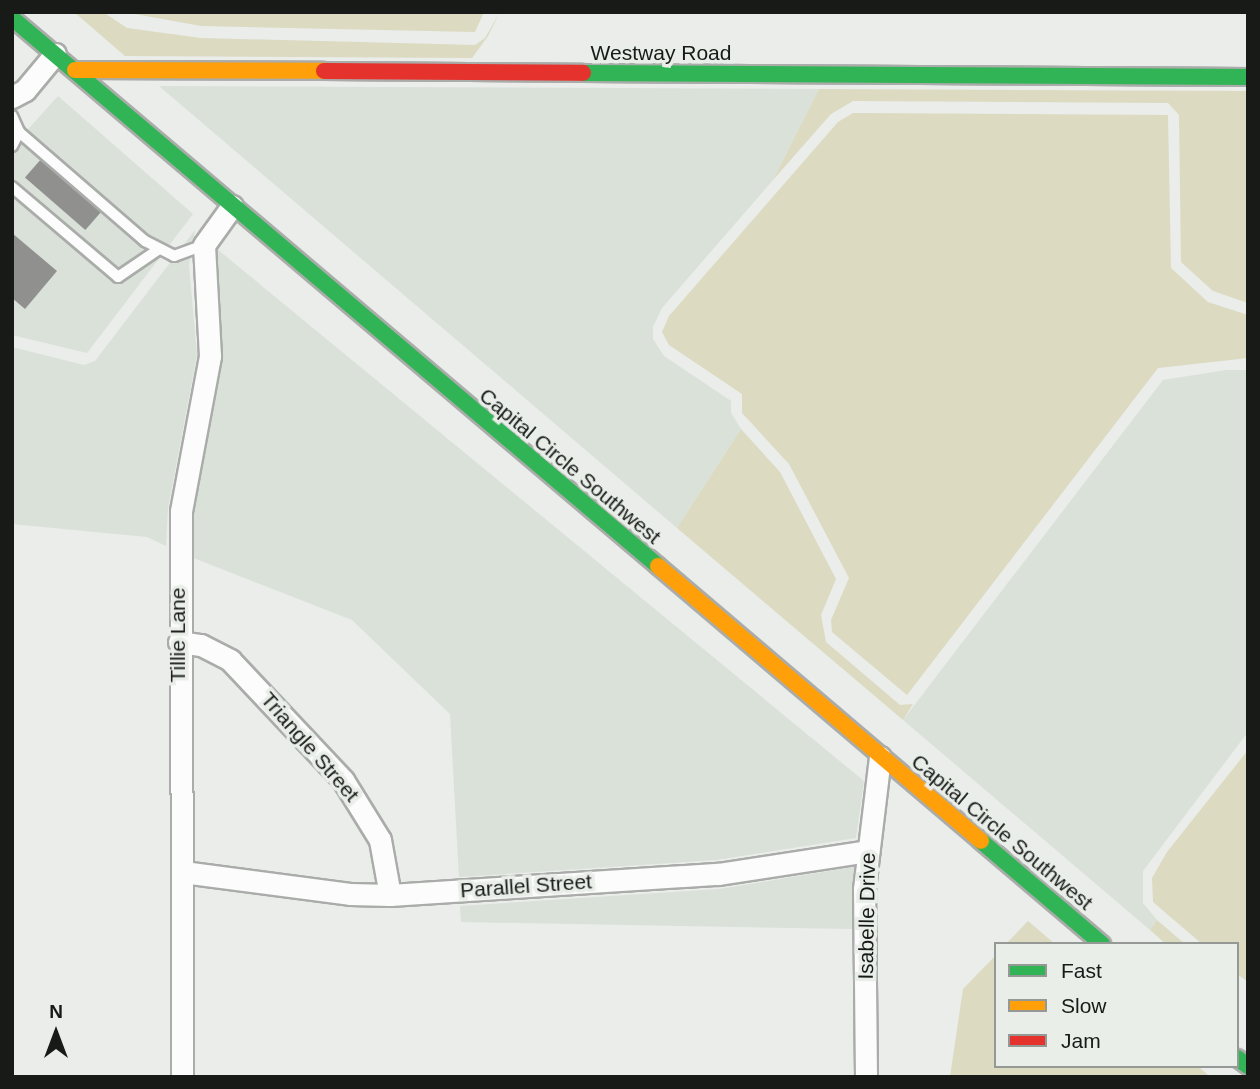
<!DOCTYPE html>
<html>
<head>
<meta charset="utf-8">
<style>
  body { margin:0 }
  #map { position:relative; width:1260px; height:1089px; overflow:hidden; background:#eaedea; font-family:Helvetica,sans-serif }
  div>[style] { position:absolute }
  .built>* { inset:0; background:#d9e1d9 }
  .green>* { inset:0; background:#dcdac0 }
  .building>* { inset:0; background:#90918f; transform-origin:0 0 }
  .roads { filter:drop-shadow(2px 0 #aaacaa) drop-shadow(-2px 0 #aaacaa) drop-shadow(0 2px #aaacaa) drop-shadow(0 -2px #aaacaa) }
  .lane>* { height:10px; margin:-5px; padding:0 5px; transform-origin:5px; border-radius:5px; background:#fcfcfc }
  .street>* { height:21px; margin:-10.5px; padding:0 10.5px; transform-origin:10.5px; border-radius:10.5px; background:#fcfcfc }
  .fast>* { height:16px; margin:-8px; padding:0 8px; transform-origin:8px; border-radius:8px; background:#30b455 }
  .slow>* { height:16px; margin:-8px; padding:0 8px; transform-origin:8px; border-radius:8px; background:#ff9f0a }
  .jam>* { height:16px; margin:-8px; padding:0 8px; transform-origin:8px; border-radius:8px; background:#e5322d }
  span { translate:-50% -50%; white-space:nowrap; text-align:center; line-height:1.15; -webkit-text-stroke:7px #e9eee9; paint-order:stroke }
  .street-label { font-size:21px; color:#181a18 }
  .frame { position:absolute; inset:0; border:14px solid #181a18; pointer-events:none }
  .legend { position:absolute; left:994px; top:942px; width:245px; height:126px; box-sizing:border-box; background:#e9eee9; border:2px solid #959995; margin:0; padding:9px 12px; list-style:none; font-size:21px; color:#181a18 }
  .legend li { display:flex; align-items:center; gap:14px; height:35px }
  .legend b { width:35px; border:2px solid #959995 }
  .north { position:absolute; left:21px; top:998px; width:70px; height:70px; -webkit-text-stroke:5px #e9eee9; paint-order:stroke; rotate:0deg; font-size:19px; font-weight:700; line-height:28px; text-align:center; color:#181a18 }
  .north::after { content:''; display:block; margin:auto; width:24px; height:32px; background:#181a18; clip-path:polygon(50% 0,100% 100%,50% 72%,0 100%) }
</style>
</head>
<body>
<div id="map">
  <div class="built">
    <div style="clip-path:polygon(159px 86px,819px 89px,773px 180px,662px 308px,653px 327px,653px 339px,664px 356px,731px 401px,731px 413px,741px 429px,677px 528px)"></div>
    <div style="clip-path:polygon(58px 96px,193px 214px,87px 353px,12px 335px,12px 147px)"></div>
    <div style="clip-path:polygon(195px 230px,189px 265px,197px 355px,168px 508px,166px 546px,147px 537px,12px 524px,12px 347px,84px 365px,95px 361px)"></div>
    <div style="clip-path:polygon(217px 249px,864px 781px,856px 838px,716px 860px,459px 877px,450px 714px,352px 620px,191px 557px,193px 512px,222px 359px,214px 264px)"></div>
    <div style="clip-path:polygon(1226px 370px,1248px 370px,1248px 732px,1143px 871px,1143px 903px,1157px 920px,1150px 930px,903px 720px,1163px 380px)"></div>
    <div style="clip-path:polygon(854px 867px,852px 929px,461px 922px,460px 906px,719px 889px)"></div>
  </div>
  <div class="green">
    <div style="clip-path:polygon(74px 12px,103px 12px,127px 28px,201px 38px,475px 45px,485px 38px,500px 12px,488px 36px,472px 58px,125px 56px)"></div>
    <div style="clip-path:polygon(124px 12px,484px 12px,475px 32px,201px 26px)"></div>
    <div style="clip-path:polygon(819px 89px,1248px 91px,1248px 303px,1213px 291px,1181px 262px,1179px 115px,1168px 103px,853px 101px,831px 114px,773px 180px)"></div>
    <div style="clip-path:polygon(853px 113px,1168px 115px,1171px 268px,1208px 302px,1248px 315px,1248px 358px,1158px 368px,907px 695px,832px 632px,831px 620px,849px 578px,789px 464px,742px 413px,742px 394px,669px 345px,662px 332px,669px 316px,838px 122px)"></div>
    <div style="clip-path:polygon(741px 429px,780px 472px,836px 579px,821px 615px,826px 642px,900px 705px,913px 704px,903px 720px,677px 528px)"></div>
    <div style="clip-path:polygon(1248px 750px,1248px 982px,1237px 974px,1237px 944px,1202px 944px,1153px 902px,1152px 878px,1167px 852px)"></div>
    <div style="clip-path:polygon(1157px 920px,1185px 944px,1166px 944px,1150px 930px)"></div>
    <div style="clip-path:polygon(1028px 921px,1055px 944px,1006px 944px)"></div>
    <div style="clip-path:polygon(996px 955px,996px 1066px,1198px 1066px,1210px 1077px,950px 1077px,963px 989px)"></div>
  </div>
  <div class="building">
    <div style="left:42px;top:158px;width:80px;height:26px;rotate:41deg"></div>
    <div style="clip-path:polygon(12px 233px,57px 271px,25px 309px,12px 298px)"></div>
  </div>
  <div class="roads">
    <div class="lane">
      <div style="left:12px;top:116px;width:17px;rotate:66deg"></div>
      <div style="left:19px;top:132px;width:167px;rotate:40.9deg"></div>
      <div style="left:145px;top:241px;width:33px;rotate:27deg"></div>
      <div style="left:174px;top:256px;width:32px;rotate:-20deg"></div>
      <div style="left:12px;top:146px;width:16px;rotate:-63deg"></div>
      <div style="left:12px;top:187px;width:139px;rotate:40.3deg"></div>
      <div style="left:118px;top:277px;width:50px;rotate:-34.3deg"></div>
    </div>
    <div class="street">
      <div style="left:12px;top:97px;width:15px;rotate:-28deg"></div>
      <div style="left:25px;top:90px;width:47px;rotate:-50.2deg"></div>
      <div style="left:179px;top:642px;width:22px;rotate:8deg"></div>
      <div style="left:201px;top:645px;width:33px;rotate:27deg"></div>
      <div style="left:230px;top:660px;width:165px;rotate:46.7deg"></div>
      <div style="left:343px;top:780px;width:70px;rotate:58.3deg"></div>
      <div style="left:380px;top:840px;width:56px;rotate:79.7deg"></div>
      <div style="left:183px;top:872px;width:168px;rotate:7.5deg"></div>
      <div style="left:350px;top:894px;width:40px;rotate:1.4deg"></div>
      <div style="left:390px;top:895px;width:329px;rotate:-3.7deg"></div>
      <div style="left:718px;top:874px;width:152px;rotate:-8.7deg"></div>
      <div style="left:182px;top:1077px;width:566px;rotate:-90.1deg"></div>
      <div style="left:181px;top:511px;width:158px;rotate:-79.4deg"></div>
      <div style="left:210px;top:356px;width:111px;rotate:-93.1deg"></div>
      <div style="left:204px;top:245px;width:48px;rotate:-54.3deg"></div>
      <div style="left:866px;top:1077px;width:188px;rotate:-90.6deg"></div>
      <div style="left:864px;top:889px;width:133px;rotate:-83.1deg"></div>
    </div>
    <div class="fast">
      <div style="left:12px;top:18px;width:847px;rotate:40.31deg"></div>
      <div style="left:583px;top:73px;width:665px;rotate:0.34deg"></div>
      <div style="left:981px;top:841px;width:159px;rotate:40.4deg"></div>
      <div style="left:1237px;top:1058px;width:14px;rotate:36deg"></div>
    </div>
    <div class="slow">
      <div style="left:75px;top:70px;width:249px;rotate:0.2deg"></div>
      <div style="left:658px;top:566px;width:424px;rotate:40.4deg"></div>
    </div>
    <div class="jam">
      <div style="left:324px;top:71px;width:259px;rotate:0.4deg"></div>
    </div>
  </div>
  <div class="street-label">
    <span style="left:661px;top:53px">Westway Road</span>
    <span style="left:570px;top:466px;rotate:40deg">Capital Circle Southwest</span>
    <span style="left:178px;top:635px;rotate:-90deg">Tillie Lane</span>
    <span style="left:310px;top:747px;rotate:49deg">Triangle Street</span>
    <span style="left:1002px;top:832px;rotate:40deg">Capital Circle Southwest</span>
    <span style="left:526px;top:886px;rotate:-4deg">Parallel Street</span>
    <span style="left:867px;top:916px;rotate:-89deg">Isabelle Drive</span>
  </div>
  <div class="frame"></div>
  <ul class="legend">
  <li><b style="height:9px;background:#30b455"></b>Fast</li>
  <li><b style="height:9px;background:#ff9f0a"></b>Slow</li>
  <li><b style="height:9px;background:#e5322d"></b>Jam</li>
  </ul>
  <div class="north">N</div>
</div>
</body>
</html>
